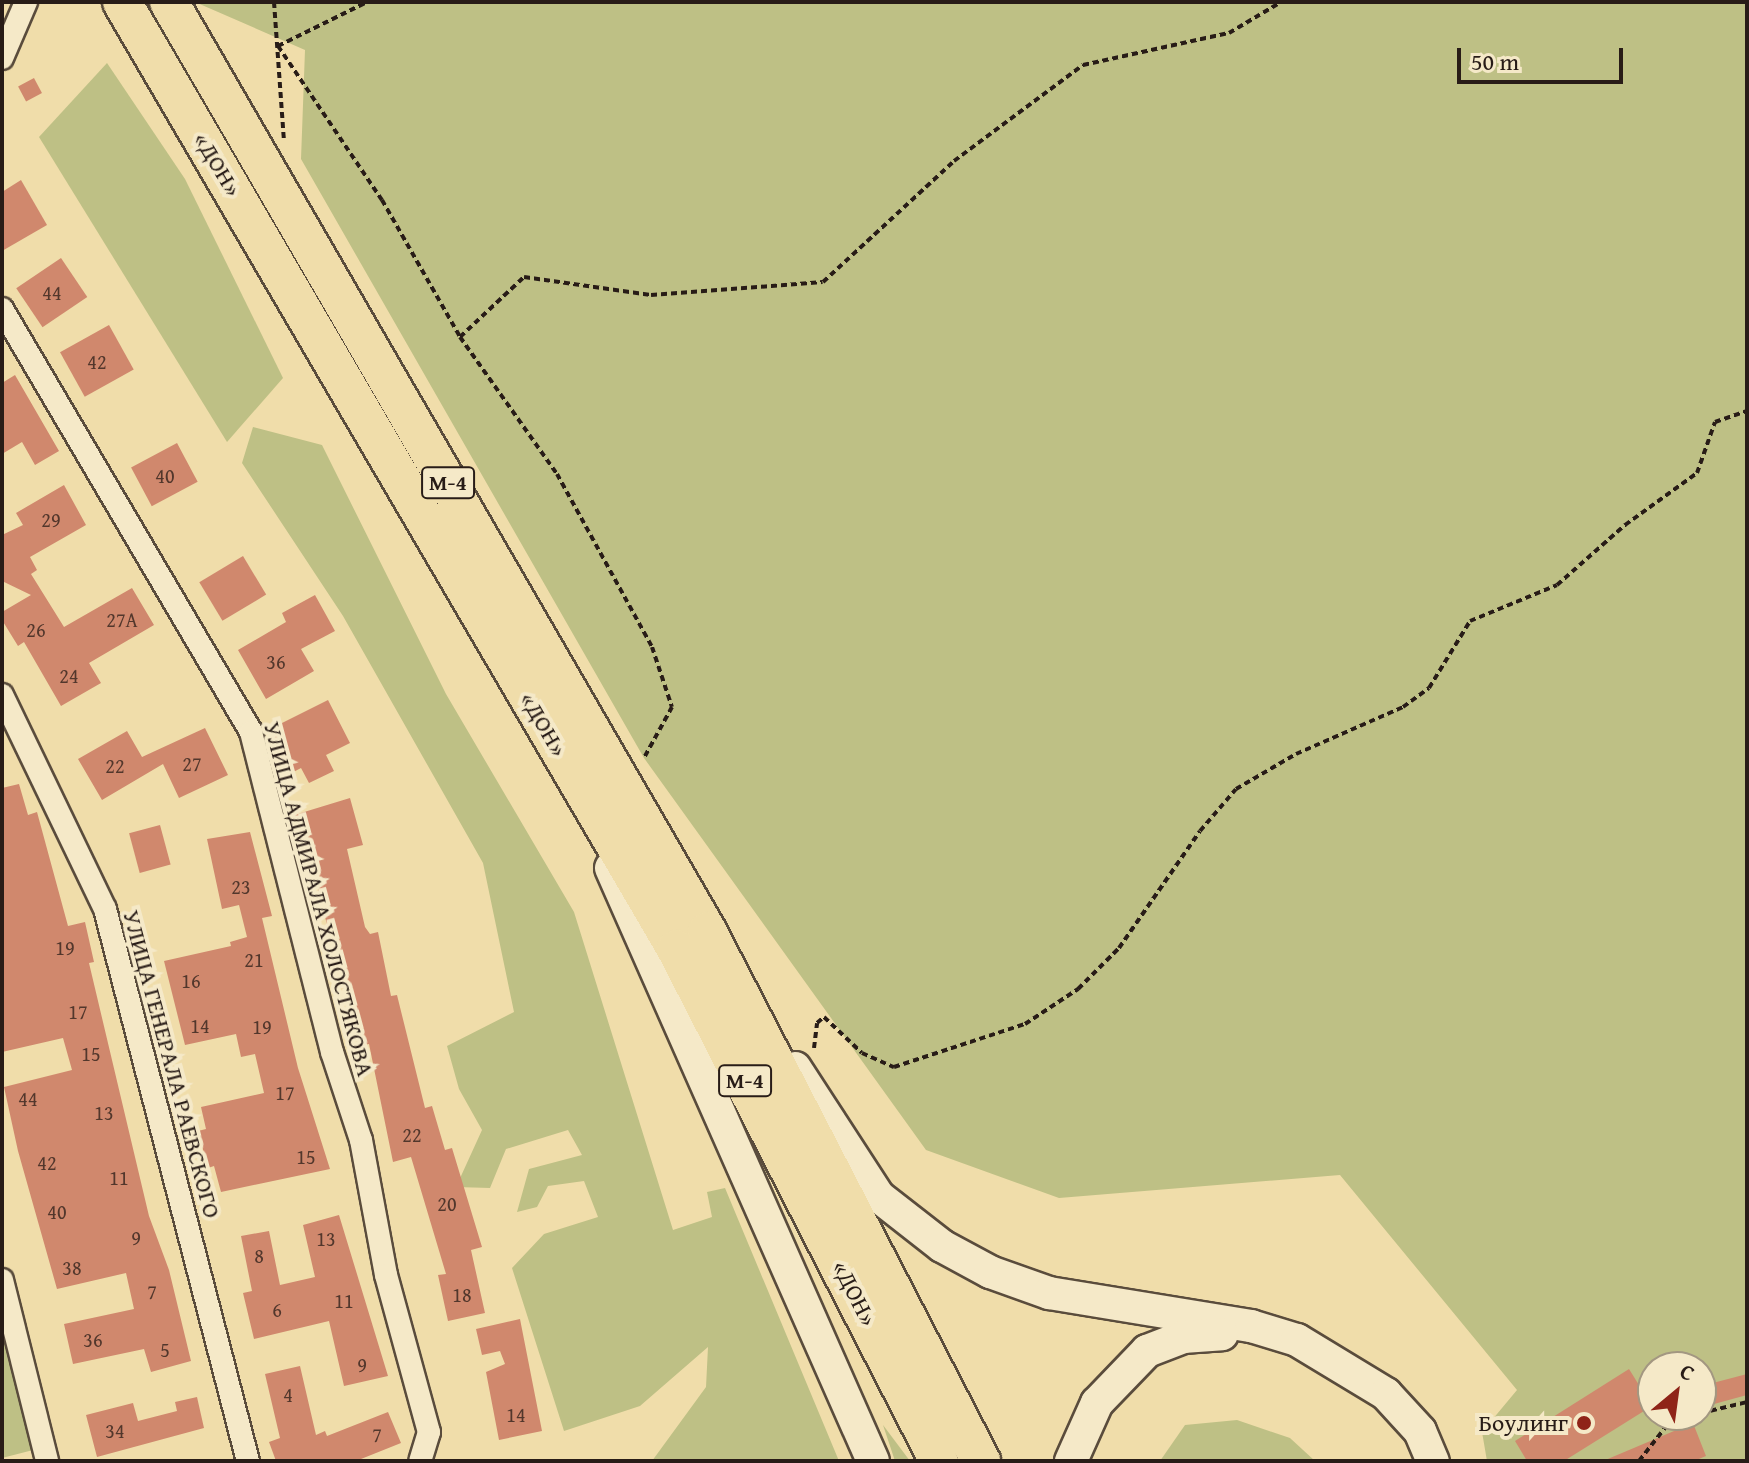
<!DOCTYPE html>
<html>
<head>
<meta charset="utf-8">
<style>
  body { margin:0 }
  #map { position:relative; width:1749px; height:1463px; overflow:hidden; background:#f0ddaa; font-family:"Gentium Book Plus",serif }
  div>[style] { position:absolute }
  .green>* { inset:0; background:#bec085 }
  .building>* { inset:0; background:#d0886d; transform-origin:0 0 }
  .path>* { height:4px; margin-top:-2px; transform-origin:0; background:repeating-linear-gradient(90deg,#281c17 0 6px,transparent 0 10px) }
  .roads { filter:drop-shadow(2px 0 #5a4c3c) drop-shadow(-2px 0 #5a4c3c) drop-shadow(0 2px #5a4c3c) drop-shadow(0 -2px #5a4c3c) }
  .minor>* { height:22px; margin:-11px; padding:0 11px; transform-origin:11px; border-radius:11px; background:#f5e9c8 }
  .secondary>* { height:32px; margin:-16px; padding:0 16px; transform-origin:16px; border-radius:16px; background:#f5e9c8 }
  .trunk>* { height:38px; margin:-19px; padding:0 19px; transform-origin:19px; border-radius:19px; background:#f0ddaa }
  .dots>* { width:22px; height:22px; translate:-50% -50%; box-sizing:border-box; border:4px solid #f5e9c8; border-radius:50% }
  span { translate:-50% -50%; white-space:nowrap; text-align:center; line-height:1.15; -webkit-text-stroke:8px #f5e9c8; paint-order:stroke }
  .number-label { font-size:20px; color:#52372c }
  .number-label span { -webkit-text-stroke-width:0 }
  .shield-label span { padding:2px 6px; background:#f5e9c8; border:2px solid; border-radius:6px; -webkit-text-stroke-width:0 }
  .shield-label { font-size:22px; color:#281c17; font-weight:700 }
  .street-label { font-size:24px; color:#281c17 }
  .poi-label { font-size:24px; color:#281c17 }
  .right { translate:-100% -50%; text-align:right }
  .frame { position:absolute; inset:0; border:4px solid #281c17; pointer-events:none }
  .north { position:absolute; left:1637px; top:1351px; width:80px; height:80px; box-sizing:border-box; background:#f5e9c8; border:2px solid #a39781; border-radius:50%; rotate:29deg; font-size:22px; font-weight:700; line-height:32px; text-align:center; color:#281c17 }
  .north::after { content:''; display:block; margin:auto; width:28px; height:36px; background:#8f2418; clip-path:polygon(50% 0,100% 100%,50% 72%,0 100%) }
  .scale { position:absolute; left:1457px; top:48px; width:166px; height:36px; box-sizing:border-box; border:4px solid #281c17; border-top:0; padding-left:10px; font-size:24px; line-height:28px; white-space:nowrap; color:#281c17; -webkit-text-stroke:6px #f5e9c8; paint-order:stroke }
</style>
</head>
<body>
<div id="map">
  <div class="green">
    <div style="clip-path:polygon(evenodd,195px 2px,1747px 2px,1747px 1461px,1487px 1461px,1482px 1432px,1517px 1390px,1340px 1175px,1059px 1198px,926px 1150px,644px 758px,301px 159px,305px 50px,195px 2px,1653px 1367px,1701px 1367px,1701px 1415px,1653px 1415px,1653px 1367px)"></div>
    <div style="clip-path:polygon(107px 63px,185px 179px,283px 378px,227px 442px,39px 137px)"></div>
    <div style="clip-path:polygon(253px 427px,322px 445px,446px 694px,574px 912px,673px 1230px,712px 1217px,707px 1192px,725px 1188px,839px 1461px,652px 1461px,706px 1387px,708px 1347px,640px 1406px,564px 1431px,512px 1268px,544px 1234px,598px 1217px,584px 1181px,548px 1186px,537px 1207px,517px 1212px,529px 1169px,582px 1155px,568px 1130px,506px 1149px,490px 1188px,456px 1187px,482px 1130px,459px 1089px,447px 1046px,514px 1012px,483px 863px,343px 616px,242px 463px)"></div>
    <div style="clip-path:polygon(2px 1337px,17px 1369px,37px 1449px,2px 1458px)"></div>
    <div style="clip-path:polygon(1237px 1420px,1290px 1438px,1315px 1461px,1160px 1461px,1185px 1425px)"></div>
    <div style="clip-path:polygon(883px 1425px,910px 1461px,895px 1461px)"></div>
  </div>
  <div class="building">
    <div style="left:34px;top:78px;width:17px;height:18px;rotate:62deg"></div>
    <div style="clip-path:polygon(21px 180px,47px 225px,2px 251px,2px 192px)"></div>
    <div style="left:61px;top:258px;width:47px;height:54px;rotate:56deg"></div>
    <div style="left:109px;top:325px;width:51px;height:56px;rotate:61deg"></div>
    <div style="clip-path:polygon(15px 375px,59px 451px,35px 465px,22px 442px,2px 454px,2px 383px)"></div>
    <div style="left:177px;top:443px;width:44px;height:52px;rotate:62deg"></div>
    <div style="clip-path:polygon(64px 485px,86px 525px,30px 557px,37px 570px,31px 574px,64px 627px,132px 588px,154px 625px,89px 663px,101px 683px,61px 706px,24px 642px,18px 646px,2px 620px,2px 612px,31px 595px,2px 581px,2px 535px,23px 525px,16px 513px)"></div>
    <div style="left:243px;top:556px;width:45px;height:51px;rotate:59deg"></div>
    <div style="clip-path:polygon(315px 595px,335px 631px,301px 649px,314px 671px,266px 699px,238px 650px,286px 622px,282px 613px)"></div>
    <div style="clip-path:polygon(328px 700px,350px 743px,326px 755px,334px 771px,309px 783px,301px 768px,282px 778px,267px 738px,282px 730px,280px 724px)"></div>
    <div style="clip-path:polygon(205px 728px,228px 775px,179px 798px,163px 764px,102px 800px,78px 759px,127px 731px,142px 757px)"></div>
    <div style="clip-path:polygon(19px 784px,28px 815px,37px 812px,68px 926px,85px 922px,94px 962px,89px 963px,149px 1216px,169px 1270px,191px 1361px,151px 1372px,144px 1349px,73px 1364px,64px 1324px,134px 1309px,126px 1273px,57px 1289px,18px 1151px,4px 1087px,72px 1070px,63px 1038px,2px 1052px,2px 788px)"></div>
    <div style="clip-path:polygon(350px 798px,363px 845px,347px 849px,365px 927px,370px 934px,378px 932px,391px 996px,397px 995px,425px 1108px,432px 1106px,445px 1150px,452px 1148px,482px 1247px,471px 1250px,485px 1313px,448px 1321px,438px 1275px,446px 1274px,411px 1157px,393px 1162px,369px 1044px,358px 1046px,311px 862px,304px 864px,291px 816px)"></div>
    <div style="left:160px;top:825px;width:41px;height:32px;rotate:75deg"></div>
    <div style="clip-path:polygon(250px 832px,272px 916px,262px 918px,298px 1068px,330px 1169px,221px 1192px,214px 1166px,208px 1168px,198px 1131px,206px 1129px,201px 1107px,264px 1093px,255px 1054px,241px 1057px,236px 1034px,185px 1045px,164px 961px,231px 946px,230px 942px,247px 937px,239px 905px,222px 909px,207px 839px)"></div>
    <div style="clip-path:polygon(339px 1215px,388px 1376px,344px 1386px,329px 1321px,254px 1339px,243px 1293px,252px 1291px,241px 1236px,269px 1231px,280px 1285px,315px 1277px,303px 1225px)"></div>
    <div style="clip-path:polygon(520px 1319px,542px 1431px,499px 1440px,486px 1372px,505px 1364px,500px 1351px,482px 1355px,476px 1329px)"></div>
    <div style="clip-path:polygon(300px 1366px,316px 1435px,325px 1431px,327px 1436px,388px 1412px,401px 1443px,356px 1461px,276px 1461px,269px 1442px,280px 1438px,265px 1374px)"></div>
    <div style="clip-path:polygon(1629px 1369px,1652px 1406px,1564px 1461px,1527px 1461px,1515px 1441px)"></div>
    <div style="clip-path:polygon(1747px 1374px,1747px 1395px,1714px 1404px,1709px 1384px)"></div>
    <div style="clip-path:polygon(197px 1397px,204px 1428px,97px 1457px,86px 1415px,133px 1403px,138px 1421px,177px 1411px,175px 1402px)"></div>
    <div style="clip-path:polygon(1693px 1423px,1706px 1456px,1694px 1461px,1603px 1461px)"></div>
  </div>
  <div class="path">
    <div style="left:274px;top:2px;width:138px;rotate:85.9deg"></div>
    <div style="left:278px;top:46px;width:186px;rotate:56deg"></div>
    <div style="left:382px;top:200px;width:158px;rotate:60.3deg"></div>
    <div style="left:460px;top:337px;width:168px;rotate:54.7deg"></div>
    <div style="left:557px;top:474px;width:197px;rotate:61.2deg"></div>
    <div style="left:652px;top:647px;width:63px;rotate:71.6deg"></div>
    <div style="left:672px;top:707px;width:58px;rotate:118.8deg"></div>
    <div style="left:278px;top:46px;width:99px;rotate:-26.3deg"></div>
    <div style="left:460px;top:337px;width:88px;rotate:-43.2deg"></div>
    <div style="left:524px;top:277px;width:128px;rotate:8.1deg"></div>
    <div style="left:651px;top:295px;width:172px;rotate:-4.3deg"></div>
    <div style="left:823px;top:282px;width:178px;rotate:-42.7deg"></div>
    <div style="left:954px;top:161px;width:161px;rotate:-36.7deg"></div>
    <div style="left:1083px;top:65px;width:149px;rotate:-12.4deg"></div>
    <div style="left:1229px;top:33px;width:61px;rotate:-30.8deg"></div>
    <div style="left:814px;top:1048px;width:25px;rotate:-83deg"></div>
    <div style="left:817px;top:1023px;width:9px;rotate:-41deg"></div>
    <div style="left:824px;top:1017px;width:52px;rotate:43.5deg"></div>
    <div style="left:862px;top:1053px;width:35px;rotate:24deg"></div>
    <div style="left:894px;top:1067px;width:138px;rotate:-18.2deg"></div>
    <div style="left:1025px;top:1024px;width:64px;rotate:-33.4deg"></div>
    <div style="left:1078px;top:989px;width:58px;rotate:-45deg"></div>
    <div style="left:1119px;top:948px;width:142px;rotate:-55.3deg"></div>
    <div style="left:1200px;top:831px;width:55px;rotate:-49.4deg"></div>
    <div style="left:1236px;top:789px;width:69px;rotate:-30.3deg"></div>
    <div style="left:1296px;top:754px;width:117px;rotate:-23.7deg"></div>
    <div style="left:1403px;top:707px;width:32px;rotate:-36deg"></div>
    <div style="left:1429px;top:688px;width:79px;rotate:-58.5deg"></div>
    <div style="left:1470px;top:621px;width:94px;rotate:-22.5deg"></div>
    <div style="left:1557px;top:585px;width:91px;rotate:-41.4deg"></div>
    <div style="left:1625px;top:525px;width:89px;rotate:-35.8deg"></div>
    <div style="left:1697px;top:473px;width:54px;rotate:-70.6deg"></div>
    <div style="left:1715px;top:422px;width:34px;rotate:-19deg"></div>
    <div style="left:1701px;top:1413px;width:47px;rotate:-13.4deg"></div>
    <div style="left:1639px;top:1461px;width:47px;rotate:-51.9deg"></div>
    <div style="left:1668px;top:1424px;width:26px;rotate:-21deg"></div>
  </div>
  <div class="roads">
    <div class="minor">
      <div style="left:2px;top:58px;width:61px;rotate:-66.8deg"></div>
      <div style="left:2px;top:309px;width:491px;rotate:59.5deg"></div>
      <div style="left:251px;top:732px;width:330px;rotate:75.8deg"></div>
      <div style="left:332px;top:1052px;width:93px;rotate:71.8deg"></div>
      <div style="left:361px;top:1140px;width:137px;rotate:79.5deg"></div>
      <div style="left:386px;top:1275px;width:163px;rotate:74.7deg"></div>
      <div style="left:429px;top:1432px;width:30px;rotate:107deg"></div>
      <div style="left:2px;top:695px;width:237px;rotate:64.3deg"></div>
      <div style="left:105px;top:909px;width:570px;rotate:75.48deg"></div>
      <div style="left:2px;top:1280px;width:187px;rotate:76deg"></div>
    </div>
    <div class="secondary">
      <div style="left:611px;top:868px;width:648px;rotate:66.16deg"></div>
      <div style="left:795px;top:1068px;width:153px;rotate:57deg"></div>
      <div style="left:878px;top:1196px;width:81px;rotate:38deg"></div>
      <div style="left:942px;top:1246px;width:55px;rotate:28.4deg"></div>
      <div style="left:990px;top:1272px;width:63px;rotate:19.6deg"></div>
      <div style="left:1049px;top:1293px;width:205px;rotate:9.3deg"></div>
      <div style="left:1251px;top:1326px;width:48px;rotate:16.9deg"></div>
      <div style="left:1297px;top:1340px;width:104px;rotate:31.2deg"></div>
      <div style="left:1386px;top:1394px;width:50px;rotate:47.4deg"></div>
      <div style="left:1420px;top:1431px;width:33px;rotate:67deg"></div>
      <div style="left:1071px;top:1461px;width:64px;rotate:-65.9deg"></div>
      <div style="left:1097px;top:1403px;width:72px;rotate:-46.1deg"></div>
      <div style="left:1147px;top:1351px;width:39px;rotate:-21deg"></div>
      <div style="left:1183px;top:1337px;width:39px;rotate:-4deg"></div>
    </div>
    <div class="trunk">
      <div style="left:122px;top:2px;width:1097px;rotate:59.67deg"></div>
      <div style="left:676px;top:949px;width:576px;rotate:62.81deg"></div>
      <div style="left:169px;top:2px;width:1074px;rotate:59.92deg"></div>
      <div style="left:707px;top:931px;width:597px;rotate:62.66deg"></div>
    </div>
  </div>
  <div class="dots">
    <div style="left:1584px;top:1423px;background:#8f2418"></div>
  </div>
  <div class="number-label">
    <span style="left:52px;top:292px">44</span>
    <span style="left:97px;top:361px">42</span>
    <span style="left:165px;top:475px">40</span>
    <span style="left:51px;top:519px">29</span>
    <span style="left:122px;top:619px">27А</span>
    <span style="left:36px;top:629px">26</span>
    <span style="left:276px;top:661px">36</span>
    <span style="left:69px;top:675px">24</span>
    <span style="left:192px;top:763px">27</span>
    <span style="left:115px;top:765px">22</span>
    <span style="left:241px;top:886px">23</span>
    <span style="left:65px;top:947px">19</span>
    <span style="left:254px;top:959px">21</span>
    <span style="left:191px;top:980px">16</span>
    <span style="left:78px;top:1011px">17</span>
    <span style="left:200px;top:1025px">14</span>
    <span style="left:262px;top:1026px">19</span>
    <span style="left:91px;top:1053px">15</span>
    <span style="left:285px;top:1092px">17</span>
    <span style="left:28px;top:1098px">44</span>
    <span style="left:104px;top:1112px">13</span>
    <span style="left:412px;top:1134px">22</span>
    <span style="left:306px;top:1156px">15</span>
    <span style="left:47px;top:1162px">42</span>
    <span style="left:119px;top:1177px">11</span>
    <span style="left:447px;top:1203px">20</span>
    <span style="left:57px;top:1211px">40</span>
    <span style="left:136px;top:1237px">9</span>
    <span style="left:326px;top:1238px">13</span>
    <span style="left:259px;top:1255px">8</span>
    <span style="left:72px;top:1267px">38</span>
    <span style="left:152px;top:1291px">7</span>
    <span style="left:462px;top:1294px">18</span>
    <span style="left:344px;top:1300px">11</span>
    <span style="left:277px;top:1309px">6</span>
    <span style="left:93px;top:1339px">36</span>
    <span style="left:165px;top:1349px">5</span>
    <span style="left:362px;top:1364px">9</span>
    <span style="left:288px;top:1394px">4</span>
    <span style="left:516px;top:1414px">14</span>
    <span style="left:115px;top:1430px">34</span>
    <span style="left:377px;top:1434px">7</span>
  </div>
  <div class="shield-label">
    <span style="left:448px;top:483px">М-4</span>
    <span style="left:745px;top:1081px">М-4</span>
  </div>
  <div class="street-label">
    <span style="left:218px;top:164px;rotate:59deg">«ДОН»</span>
    <span style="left:544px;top:724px;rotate:60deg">«ДОН»</span>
    <span style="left:319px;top:899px;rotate:75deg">УЛИЦА АДМИРАЛА ХОЛОСТЯКОВА</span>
    <span style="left:172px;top:1064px;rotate:75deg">УЛИЦА ГЕНЕРАЛА РАЕВСКОГО</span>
    <span style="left:855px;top:1293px;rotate:63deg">«ДОН»</span>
  </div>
  <div class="poi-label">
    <span class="right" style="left:1568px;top:1423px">Боулинг</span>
  </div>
  <div class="frame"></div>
  <div class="north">С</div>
  <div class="scale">50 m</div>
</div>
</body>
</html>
